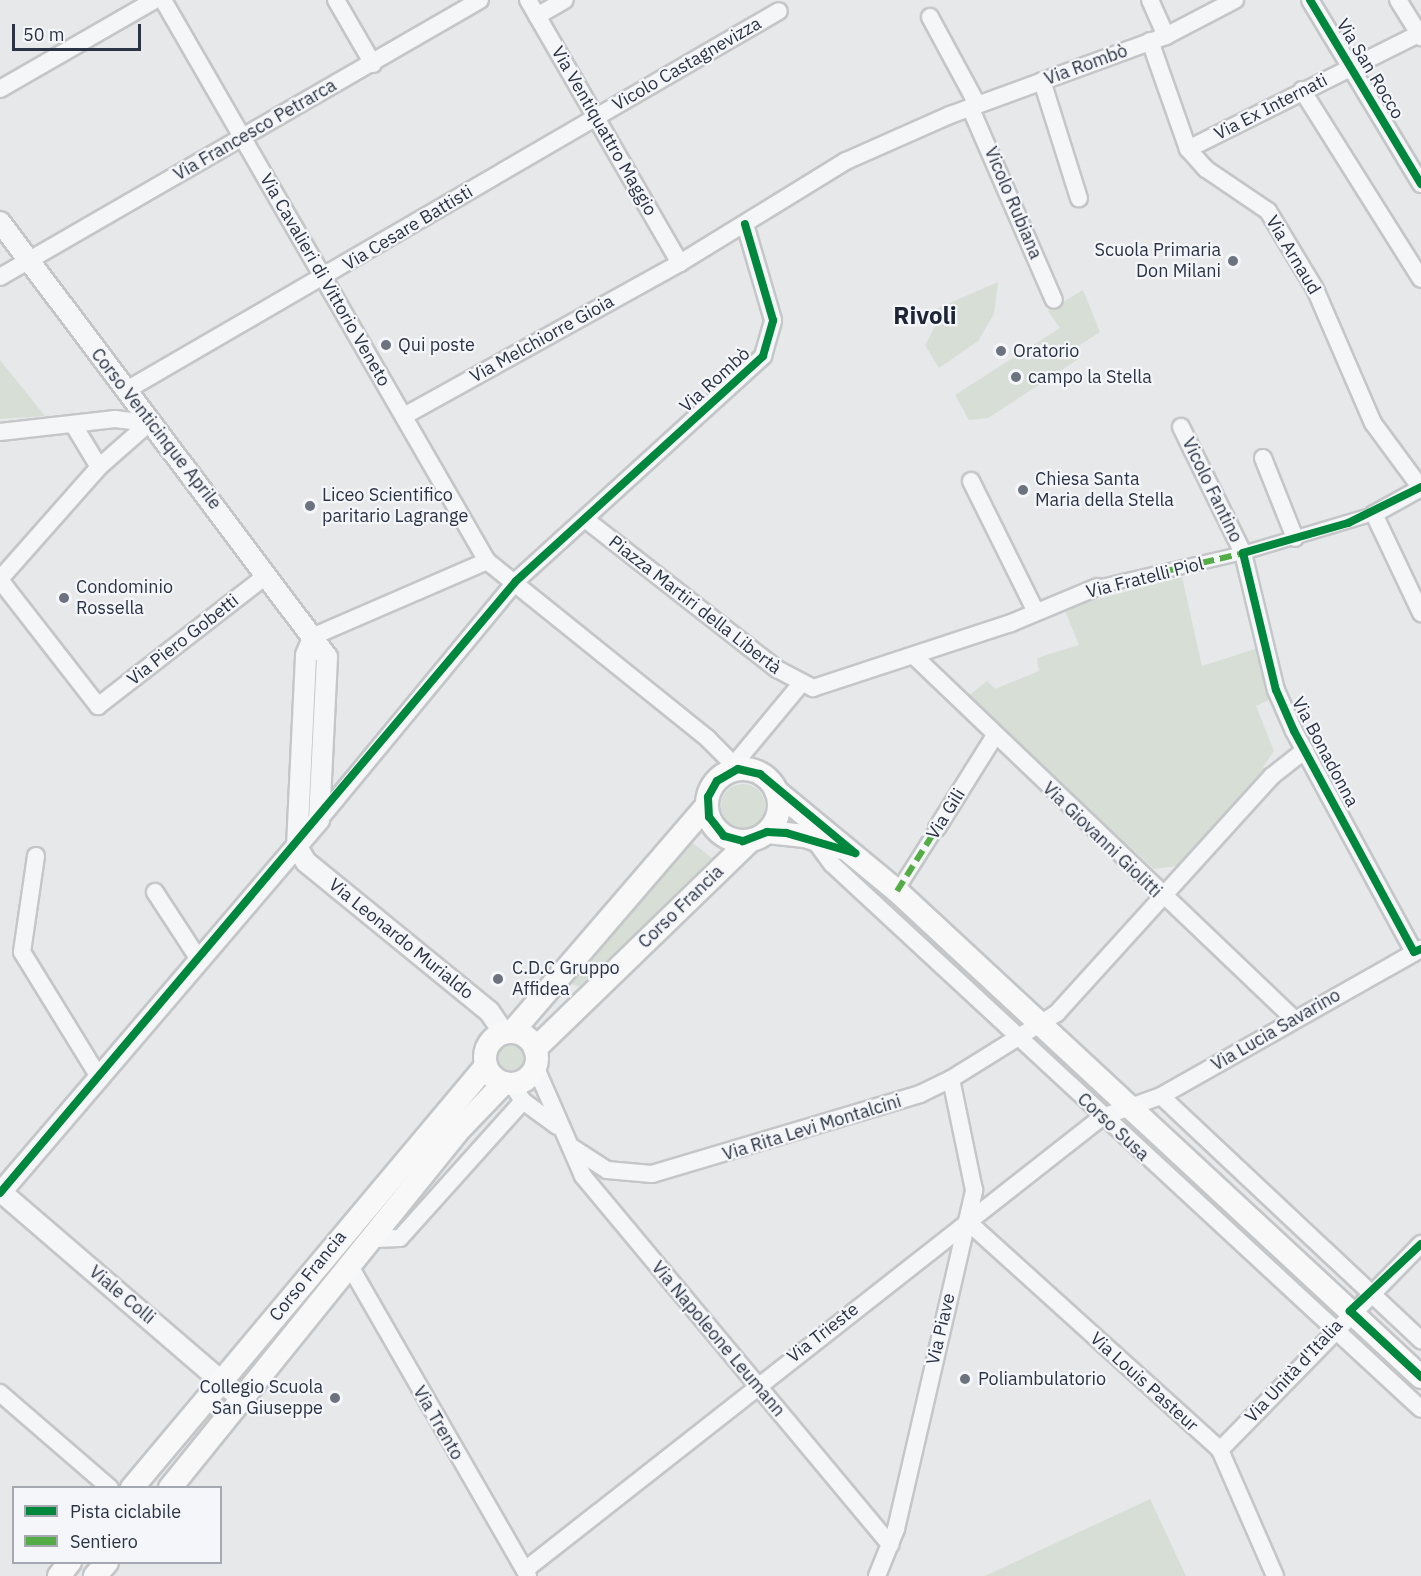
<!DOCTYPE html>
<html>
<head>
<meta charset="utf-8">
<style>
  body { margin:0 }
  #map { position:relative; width:1421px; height:1576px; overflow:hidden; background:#e6e8ea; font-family:"IBM Plex Sans",sans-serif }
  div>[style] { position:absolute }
  .green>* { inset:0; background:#d6ded6 }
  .round { border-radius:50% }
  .roads { filter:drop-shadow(2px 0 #c4c6c8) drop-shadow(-2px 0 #c4c6c8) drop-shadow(0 2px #c4c6c8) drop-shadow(0 -2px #c4c6c8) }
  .pedestrian>* { height:12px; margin:-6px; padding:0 6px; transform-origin:6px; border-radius:6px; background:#f5f6f7 }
  .minor>* { height:16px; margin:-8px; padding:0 8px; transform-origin:8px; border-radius:8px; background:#f5f6f7 }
  .tertiary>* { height:20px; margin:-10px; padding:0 10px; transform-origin:10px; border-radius:10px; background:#f5f6f7 }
  .secondary>* { height:22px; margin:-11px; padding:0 11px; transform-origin:11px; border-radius:11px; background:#f8f8f8 }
  .secondary>.ring { margin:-11px; padding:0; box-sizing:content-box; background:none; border:22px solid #f8f8f8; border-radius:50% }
  .quiet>* { height:6px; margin-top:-3px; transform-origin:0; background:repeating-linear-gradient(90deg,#54ac47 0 12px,transparent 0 18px) }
  .cycleway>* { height:8px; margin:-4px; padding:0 4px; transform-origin:4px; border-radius:4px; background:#00873e }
  .dots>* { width:16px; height:16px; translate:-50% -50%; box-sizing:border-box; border:3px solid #f4f6f9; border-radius:50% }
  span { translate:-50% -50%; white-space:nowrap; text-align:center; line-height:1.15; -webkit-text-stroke:4.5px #f4f6f9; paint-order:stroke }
  .street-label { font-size:18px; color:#2b3445 }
  .poi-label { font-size:18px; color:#2b3445 }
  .right { translate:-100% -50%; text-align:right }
  .left { translate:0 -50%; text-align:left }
  .district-label { font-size:24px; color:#1d2536; font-weight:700 }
  .legend { position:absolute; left:12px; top:1486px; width:210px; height:78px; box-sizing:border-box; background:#f4f6f9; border:2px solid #a4a8b1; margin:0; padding:8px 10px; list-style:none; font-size:18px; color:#2b3445 }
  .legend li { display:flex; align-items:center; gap:12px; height:30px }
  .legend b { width:30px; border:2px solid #a4a8b1 }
  .scale { position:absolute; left:12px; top:24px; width:129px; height:27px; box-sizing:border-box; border:3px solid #2b3445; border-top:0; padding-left:8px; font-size:18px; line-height:21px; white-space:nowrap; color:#2b3445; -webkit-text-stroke:4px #f4f6f9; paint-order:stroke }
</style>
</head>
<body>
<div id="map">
  <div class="green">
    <div style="clip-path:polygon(998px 282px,994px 314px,978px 341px,939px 368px,925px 345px,939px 319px,936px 309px)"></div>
    <div style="clip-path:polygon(1083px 290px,1100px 332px,1072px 350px,1077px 360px,988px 418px,969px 420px,955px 395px,1060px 328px,1048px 311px)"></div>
    <div style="clip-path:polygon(0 360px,45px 416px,0 419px)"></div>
    <div style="clip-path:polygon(1182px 577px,1202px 666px,1261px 647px,1277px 696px,1256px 706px,1274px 751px,1263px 767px,1272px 776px,1191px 864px,1154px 869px,967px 697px,987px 681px,995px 689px,1039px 671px,1037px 658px,1079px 645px,1064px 608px)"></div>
    <div class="round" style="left:721px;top:784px;width:44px;height:44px"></div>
    <div style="clip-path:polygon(687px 839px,712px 858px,580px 986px,573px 985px,571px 978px)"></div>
    <div class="round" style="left:496px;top:1043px;width:28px;height:28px"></div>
    <div style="clip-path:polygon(1150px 1499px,1186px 1576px,985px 1576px)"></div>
  </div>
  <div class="roads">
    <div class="pedestrian">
      <div style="left:1097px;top:587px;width:150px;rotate:-13.1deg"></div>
      <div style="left:1243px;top:553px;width:137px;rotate:-16.6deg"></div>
      <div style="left:897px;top:891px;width:75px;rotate:-57.6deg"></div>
    </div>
    <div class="minor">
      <div style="left:163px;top:0;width:648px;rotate:59.99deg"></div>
      <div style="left:487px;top:561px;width:284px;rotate:38.8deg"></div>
      <div style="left:708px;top:739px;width:42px;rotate:45deg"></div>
      <div style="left:336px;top:0;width:74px;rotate:60deg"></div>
      <div style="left:528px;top:0;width:304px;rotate:60deg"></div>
      <div style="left:1150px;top:0;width:39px;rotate:66deg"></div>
      <div style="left:1310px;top:0;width:215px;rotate:58.9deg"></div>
      <div style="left:1398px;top:0;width:44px;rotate:58.1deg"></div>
      <div style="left:537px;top:16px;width:32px;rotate:-30deg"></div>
      <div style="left:930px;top:17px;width:99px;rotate:61.6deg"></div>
      <div style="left:1150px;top:41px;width:114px;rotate:70.6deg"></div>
      <div style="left:1188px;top:149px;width:27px;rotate:48deg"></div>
      <div style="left:1206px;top:169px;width:75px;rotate:34.1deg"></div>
      <div style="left:1268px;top:211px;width:91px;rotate:58.9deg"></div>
      <div style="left:1315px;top:289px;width:146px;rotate:66.6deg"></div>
      <div style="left:1373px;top:423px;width:81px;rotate:53.6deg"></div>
      <div style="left:1421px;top:488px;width:54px;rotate:151deg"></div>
      <div style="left:1374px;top:514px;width:110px;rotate:64.6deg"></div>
      <div style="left:1042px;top:81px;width:123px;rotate:72.5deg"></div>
      <div style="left:0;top:89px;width:179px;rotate:-29.9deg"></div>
      <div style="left:1302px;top:90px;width:223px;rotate:57.8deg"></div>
      <div style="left:970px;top:107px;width:210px;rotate:66.5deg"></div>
      <div style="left:1188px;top:149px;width:260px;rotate:-26.5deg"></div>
      <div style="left:0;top:277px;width:554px;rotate:-29.99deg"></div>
      <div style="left:125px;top:391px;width:756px;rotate:-30.16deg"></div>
      <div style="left:404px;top:416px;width:316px;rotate:-29deg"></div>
      <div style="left:680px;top:263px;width:195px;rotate:-31.6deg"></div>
      <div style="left:846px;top:161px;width:114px;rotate:-23.9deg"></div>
      <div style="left:950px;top:115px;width:230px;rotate:-20.1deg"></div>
      <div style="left:1166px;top:36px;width:78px;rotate:-27.6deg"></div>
      <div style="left:73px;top:424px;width:50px;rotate:58.8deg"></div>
      <div style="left:1181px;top:427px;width:140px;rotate:63.8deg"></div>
      <div style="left:1243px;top:553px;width:141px;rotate:76.5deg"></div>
      <div style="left:1276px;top:690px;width:45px;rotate:66.3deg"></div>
      <div style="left:1294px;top:731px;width:251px;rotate:61.5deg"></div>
      <div style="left:0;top:432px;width:116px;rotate:-6.4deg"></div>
      <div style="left:115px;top:419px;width:34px;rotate:7deg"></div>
      <div style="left:1263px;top:458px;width:86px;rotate:68.2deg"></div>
      <div style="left:971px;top:481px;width:146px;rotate:63.6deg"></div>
      <div style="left:585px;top:519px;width:244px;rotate:38deg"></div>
      <div style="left:777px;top:669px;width:41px;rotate:27.8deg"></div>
      <div style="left:813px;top:688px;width:208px;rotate:-18.2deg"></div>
      <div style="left:1011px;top:623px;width:93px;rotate:-22.7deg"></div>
      <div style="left:0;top:579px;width:149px;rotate:-48.5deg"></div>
      <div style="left:99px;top:467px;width:67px;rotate:-41.3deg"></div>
      <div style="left:0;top:580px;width:160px;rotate:52.1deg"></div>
      <div style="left:98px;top:706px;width:214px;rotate:-37.8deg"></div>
      <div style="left:314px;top:636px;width:189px;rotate:-23.4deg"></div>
      <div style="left:914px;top:656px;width:526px;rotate:43.69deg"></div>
      <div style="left:736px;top:762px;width:100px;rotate:-50.3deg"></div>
      <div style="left:319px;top:820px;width:310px;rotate:-50.5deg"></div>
      <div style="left:516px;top:581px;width:334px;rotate:-42.3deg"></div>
      <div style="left:763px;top:356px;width:37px;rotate:-74deg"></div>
      <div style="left:773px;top:320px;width:100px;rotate:-106.3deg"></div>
      <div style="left:937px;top:828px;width:107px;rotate:-57.9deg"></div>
      <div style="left:813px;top:838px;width:32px;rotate:54deg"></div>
      <div style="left:832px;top:864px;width:802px;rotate:42.78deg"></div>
      <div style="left:36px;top:856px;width:97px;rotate:98.3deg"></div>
      <div style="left:22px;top:952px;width:149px;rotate:58.4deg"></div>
      <div style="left:155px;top:892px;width:82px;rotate:56.9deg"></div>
      <div style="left:535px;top:1066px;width:120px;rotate:66.4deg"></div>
      <div style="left:583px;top:1176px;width:480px;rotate:50.2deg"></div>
      <div style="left:512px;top:1084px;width:20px;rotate:57deg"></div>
      <div style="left:523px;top:1101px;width:42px;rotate:36.3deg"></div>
      <div style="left:1161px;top:1096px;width:357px;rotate:43.2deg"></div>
      <div style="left:573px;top:1148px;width:40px;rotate:32.9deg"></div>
      <div style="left:607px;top:1170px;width:45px;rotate:5.1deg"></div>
      <div style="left:652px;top:1174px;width:280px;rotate:-16.6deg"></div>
      <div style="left:920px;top:1094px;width:34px;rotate:-26deg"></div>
      <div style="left:951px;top:1079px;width:125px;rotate:-31.9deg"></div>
      <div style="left:1057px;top:1013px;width:320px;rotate:-47.8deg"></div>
      <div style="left:1272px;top:776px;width:42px;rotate:-38.2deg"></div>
      <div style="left:967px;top:1221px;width:341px;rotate:42.1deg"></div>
      <div style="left:1220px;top:1450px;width:137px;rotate:66.4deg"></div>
      <div style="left:374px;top:1239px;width:26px;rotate:-2deg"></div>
      <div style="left:400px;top:1238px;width:184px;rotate:-48.1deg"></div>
      <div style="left:351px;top:1268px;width:355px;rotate:60.1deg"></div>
      <div style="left:0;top:1393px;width:145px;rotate:40.8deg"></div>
      <div style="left:1220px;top:1450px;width:288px;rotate:-45.7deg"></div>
      <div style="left:525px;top:1570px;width:734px;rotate:-38.14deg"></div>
      <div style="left:1102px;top:1117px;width:63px;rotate:-19.6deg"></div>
      <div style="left:1161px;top:1096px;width:299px;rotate:-29.5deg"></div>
      <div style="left:877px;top:1576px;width:51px;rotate:-68deg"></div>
      <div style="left:896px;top:1529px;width:348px;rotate:-77deg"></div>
      <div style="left:974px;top:1190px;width:113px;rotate:-101.7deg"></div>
    </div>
    <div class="tertiary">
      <div style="left:0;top:222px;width:544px;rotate:53.07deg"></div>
      <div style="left:327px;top:657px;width:163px;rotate:92.8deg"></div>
      <div style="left:319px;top:820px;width:489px;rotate:130.5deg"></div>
      <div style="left:297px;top:847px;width:17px;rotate:59deg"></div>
      <div style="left:306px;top:862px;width:236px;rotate:39.2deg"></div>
      <div style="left:489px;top:1011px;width:27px;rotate:56deg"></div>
      <div style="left:297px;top:847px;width:192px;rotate:-87.3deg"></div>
      <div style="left:306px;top:655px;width:21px;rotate:-67deg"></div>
      <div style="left:0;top:1191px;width:321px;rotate:40.7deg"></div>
    </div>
    <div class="secondary">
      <div class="ring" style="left:707px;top:769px;width:50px;height:50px"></div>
      <div style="left:776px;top:791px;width:157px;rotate:39.6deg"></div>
      <div style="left:897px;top:891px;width:715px;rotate:42.85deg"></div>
      <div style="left:767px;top:832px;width:38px;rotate:6deg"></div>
      <div style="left:805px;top:836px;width:38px;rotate:18deg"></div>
      <div style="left:512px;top:1032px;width:299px;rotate:-49.3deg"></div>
      <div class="ring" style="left:485px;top:1032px;width:30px;height:30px"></div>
      <div style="left:535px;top:1049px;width:299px;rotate:-44.1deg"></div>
      <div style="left:132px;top:1488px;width:551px;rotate:-50.01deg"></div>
      <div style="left:170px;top:1488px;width:457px;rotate:-51.1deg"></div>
      <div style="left:457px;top:1132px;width:68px;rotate:-46.2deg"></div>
      <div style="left:59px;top:1576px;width:18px;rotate:-52deg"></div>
      <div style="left:95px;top:1576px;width:18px;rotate:-49deg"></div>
    </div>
  </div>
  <div class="quiet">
    <div style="left:1097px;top:587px;width:156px;rotate:-13deg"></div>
    <div style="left:897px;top:891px;width:75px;rotate:-57.6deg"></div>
  </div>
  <div class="cycleway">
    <div style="left:1310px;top:0;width:215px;rotate:58.9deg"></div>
    <div style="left:1421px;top:487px;width:81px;rotate:153.7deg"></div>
    <div style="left:1348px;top:523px;width:109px;rotate:164.1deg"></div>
    <div style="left:1243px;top:553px;width:141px;rotate:76.5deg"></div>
    <div style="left:1276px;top:690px;width:45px;rotate:66.3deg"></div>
    <div style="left:1294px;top:731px;width:251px;rotate:61.5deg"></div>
    <div style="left:1414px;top:952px;width:8px;rotate:-23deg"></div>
    <div style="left:738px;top:769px;width:23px;rotate:13deg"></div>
    <div style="left:760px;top:774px;width:124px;rotate:39.7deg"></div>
    <div style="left:855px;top:853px;width:72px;rotate:-163.8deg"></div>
    <div style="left:786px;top:833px;width:19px;rotate:-177deg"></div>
    <div style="left:767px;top:832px;width:26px;rotate:159deg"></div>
    <div style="left:743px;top:841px;width:20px;rotate:-165deg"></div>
    <div style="left:724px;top:836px;width:24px;rotate:-128deg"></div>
    <div style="left:709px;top:817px;width:20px;rotate:-93deg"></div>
    <div style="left:708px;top:797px;width:18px;rotate:-61deg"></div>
    <div style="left:717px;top:781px;width:24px;rotate:-30deg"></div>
    <div style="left:0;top:1193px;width:800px;rotate:-49.86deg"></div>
    <div style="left:516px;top:581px;width:334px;rotate:-42.3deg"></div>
    <div style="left:763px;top:356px;width:37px;rotate:-74deg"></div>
    <div style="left:773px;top:320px;width:100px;rotate:-106.3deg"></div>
    <div style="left:1421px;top:1244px;width:98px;rotate:136.7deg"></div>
    <div style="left:1350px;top:1311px;width:97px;rotate:42.9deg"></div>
  </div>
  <div class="dots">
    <div style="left:1233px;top:261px;background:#6c737f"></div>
    <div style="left:386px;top:345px;background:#6c737f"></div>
    <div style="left:1001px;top:351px;background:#6c737f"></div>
    <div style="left:1016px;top:377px;background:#6c737f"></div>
    <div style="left:1023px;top:490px;background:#6c737f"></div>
    <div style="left:310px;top:506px;background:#6c737f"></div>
    <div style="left:64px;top:598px;background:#6c737f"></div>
    <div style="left:498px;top:979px;background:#6c737f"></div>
    <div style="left:965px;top:1379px;background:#6c737f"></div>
    <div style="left:335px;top:1398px;background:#6c737f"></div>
  </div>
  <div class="street-label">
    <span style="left:687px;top:64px;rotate:-30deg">Vicolo Castagnevizza</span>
    <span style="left:1086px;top:65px;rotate:-20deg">Via Rombò</span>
    <span style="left:1370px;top:69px;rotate:59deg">Via San Rocco</span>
    <span style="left:1271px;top:107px;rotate:-27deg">Via Ex Internati</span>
    <span style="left:255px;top:130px;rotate:-30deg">Via Francesco Petrarca</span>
    <span style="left:604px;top:131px;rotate:60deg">Via Ventiquattro Maggio</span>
    <span style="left:1013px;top:203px;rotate:67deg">Vicolo Rubiana</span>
    <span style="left:408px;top:228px;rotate:-31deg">Via Cesare Battisti</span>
    <span style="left:1293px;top:255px;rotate:59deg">Via Arnaud</span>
    <span style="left:325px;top:280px;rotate:60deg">Via Cavalieri di Vittorio Veneto</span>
    <span style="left:542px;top:339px;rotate:-29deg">Via Melchiorre Gioia</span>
    <span style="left:715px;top:380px;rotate:-42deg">Via Rombò</span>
    <span style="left:156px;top:429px;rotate:52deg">Corso Venticinque Aprile</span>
    <span style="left:1212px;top:490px;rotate:64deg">Vicolo Fantino</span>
    <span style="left:1145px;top:578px;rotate:-14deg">Via Fratelli Piol</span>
    <span style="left:695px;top:605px;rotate:38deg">Piazza Martiri della Libertà</span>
    <span style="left:183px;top:640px;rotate:-38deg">Via Piero Gobetti</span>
    <span style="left:1325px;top:752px;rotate:62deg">Via Bonadonna</span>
    <span style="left:946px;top:814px;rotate:-58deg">Via Gili</span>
    <span style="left:1102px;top:840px;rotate:44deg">Via Giovanni Giolitti</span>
    <span style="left:681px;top:907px;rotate:-44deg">Corso Francia</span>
    <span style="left:401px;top:939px;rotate:39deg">Via Leonardo Murialdo</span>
    <span style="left:1276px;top:1030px;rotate:-30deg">Via Lucia Savarino</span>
    <span style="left:1113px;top:1127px;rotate:43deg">Corso Susa</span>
    <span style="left:812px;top:1128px;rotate:-17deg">Via Rita Levi Montalcini</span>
    <span style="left:308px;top:1276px;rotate:-51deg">Corso Francia</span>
    <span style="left:122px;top:1295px;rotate:40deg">Viale Colli</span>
    <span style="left:941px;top:1329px;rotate:-77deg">Via Piave</span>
    <span style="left:823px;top:1333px;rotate:-38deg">Via Trieste</span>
    <span style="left:718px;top:1339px;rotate:50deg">Via Napoleone Leumann</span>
    <span style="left:1294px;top:1371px;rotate:-47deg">Via Unità d'Italia</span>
    <span style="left:1144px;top:1382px;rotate:42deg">Via Louis Pasteur</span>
    <span style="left:438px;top:1423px;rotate:60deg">Via Trento</span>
  </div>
  <div class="poi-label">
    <span class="right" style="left:1221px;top:261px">Scuola Primaria<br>Don Milani</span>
    <span class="left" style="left:398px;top:345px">Qui poste</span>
    <span class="left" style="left:1013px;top:351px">Oratorio</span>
    <span class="left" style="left:1028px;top:377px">campo la Stella</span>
    <span class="left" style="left:1035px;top:490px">Chiesa Santa<br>Maria della Stella</span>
    <span class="left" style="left:322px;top:506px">Liceo Scientifico<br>paritario Lagrange</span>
    <span class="left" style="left:76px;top:598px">Condominio<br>Rossella</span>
    <span class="left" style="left:512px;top:979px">C.D.C Gruppo<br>Affidea</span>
    <span class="left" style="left:978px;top:1379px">Poliambulatorio</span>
    <span class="right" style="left:323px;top:1398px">Collegio Scuola<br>San Giuseppe</span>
  </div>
  <div class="district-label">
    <span style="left:925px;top:316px">Rivoli</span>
  </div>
  <ul class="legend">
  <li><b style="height:8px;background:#00873e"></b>Pista ciclabile</li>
  <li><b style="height:8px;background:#54ac47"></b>Sentiero</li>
  </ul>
  <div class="scale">50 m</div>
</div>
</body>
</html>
